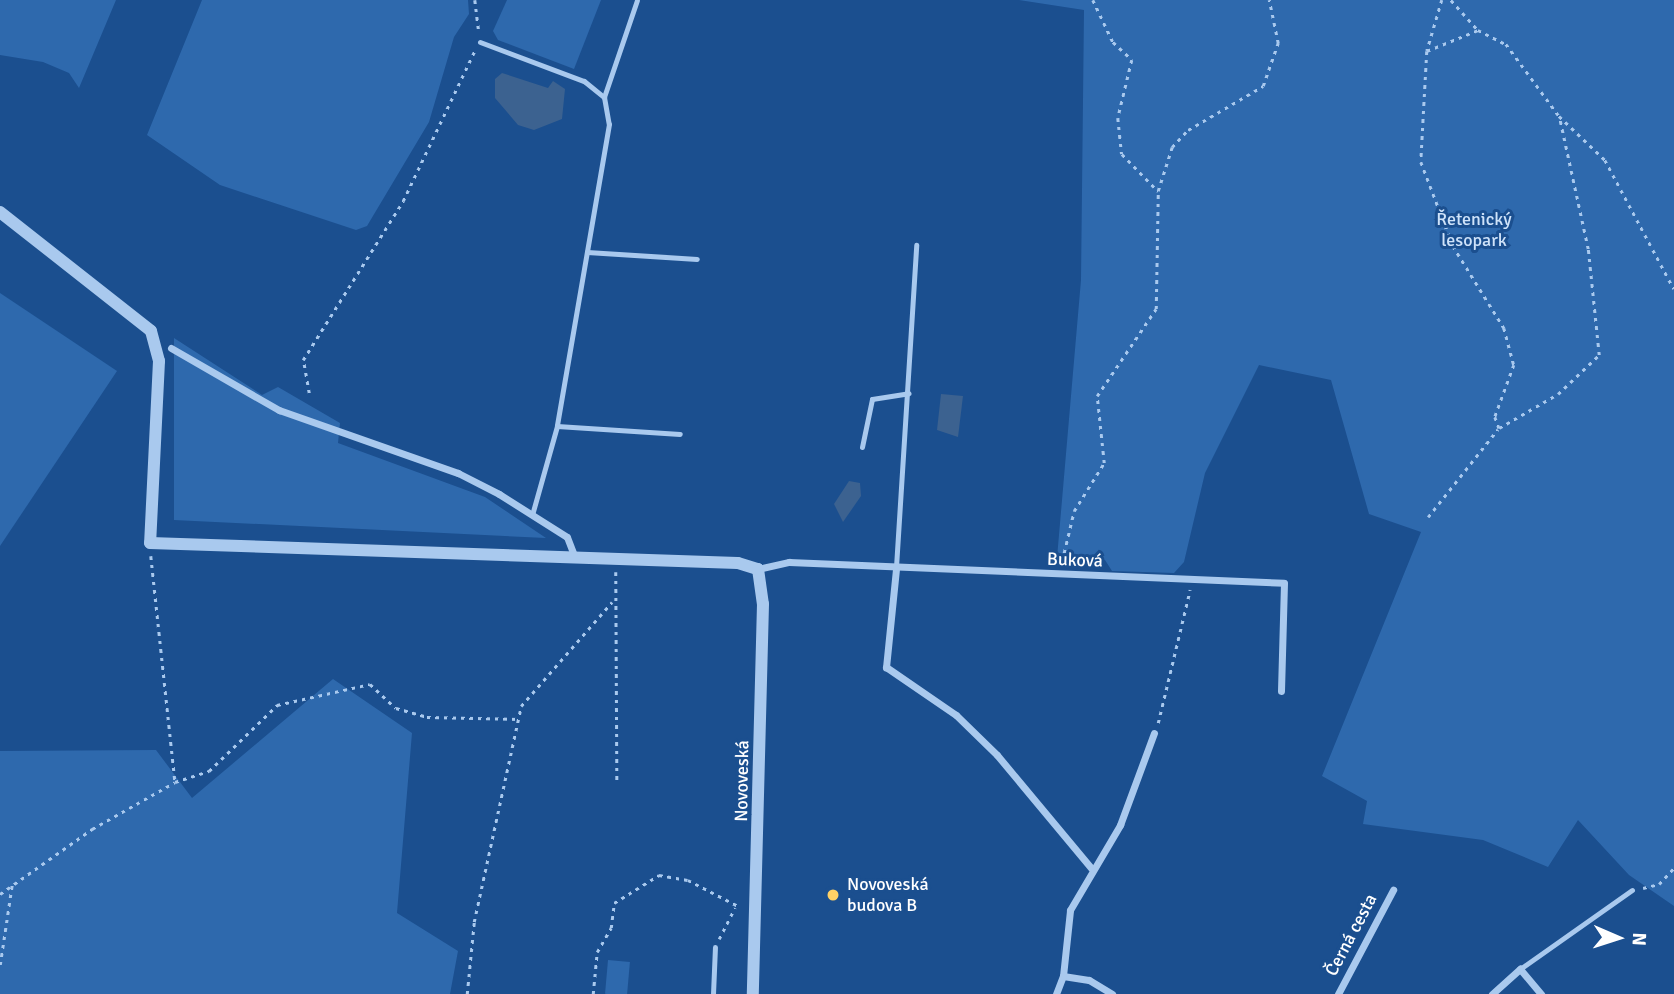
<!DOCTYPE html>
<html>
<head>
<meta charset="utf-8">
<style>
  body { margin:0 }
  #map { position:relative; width:1674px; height:994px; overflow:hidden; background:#1b4f8f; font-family:Signika,sans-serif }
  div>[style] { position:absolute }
  .green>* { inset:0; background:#2e69ad; transform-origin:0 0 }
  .water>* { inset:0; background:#3c6290 }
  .path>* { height:2.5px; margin-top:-1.25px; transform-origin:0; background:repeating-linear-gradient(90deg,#a9c9ee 0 3.5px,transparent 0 8.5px) }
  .service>* { height:5px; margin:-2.5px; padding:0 2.5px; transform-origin:2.5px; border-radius:2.5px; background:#a9c9ee }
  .minor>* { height:7px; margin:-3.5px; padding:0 3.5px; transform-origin:3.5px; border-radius:3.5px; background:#a9c9ee }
  .tertiary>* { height:12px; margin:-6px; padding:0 6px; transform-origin:6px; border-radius:6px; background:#a9c9ee }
  .dots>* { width:19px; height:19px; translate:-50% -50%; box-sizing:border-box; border:4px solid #1b4f8f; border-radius:50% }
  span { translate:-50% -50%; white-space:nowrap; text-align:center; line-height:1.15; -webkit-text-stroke:6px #1b4f8f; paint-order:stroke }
  .park-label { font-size:18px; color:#cfe3fa }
  .street-label { font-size:18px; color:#fff }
  .poi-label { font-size:18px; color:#fff }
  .left { translate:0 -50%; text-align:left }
  .north { position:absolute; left:1583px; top:903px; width:70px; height:70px; -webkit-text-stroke:5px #1b4f8f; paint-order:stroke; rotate:93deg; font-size:19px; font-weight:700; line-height:28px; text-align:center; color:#fff }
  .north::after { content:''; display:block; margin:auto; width:24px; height:32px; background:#fff; clip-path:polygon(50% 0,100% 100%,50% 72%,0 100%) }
</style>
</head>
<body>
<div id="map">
  <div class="green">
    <div style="clip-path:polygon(0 0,116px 0,79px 88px,69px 73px,43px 62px,0 55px)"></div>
    <div style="clip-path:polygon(202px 0,468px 0,469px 14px,454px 37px,429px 122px,367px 226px,356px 230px,220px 185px,147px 135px)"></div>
    <div style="clip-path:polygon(507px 0,601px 0,574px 69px,498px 40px,493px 31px)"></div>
    <div style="clip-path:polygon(1019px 0,1674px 0,1674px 906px,1629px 875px,1578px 820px,1548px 867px,1483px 840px,1363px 824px,1367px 801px,1322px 776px,1421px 532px,1369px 514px,1331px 380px,1259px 365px,1205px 473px,1184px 562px,1174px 573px,1112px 571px,1105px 560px,1057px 558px,1081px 280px,1084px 10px)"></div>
    <div style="clip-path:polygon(0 293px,117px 371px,0 546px)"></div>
    <div style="clip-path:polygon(174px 338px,262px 395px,278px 387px,340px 423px,338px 443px,485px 497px,546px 538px,174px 520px)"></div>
    <div style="clip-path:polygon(333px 679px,412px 733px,397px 913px,458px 951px,450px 994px,0 994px,0 751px,156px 750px,192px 798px)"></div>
    <div style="left:608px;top:960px;width:22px;height:34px;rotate:5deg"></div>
  </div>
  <div class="water">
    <div style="clip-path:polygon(502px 73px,548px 88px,553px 81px,565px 89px,562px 119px,534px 130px,518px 125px,495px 98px,495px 79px)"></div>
    <div style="clip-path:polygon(941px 394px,963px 396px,958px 437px,937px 430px)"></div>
    <div style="clip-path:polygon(849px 481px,860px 483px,861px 496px,843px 522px,834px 504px)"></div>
  </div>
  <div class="path">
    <div style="left:475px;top:0;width:31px;rotate:83deg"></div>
    <div style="left:1093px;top:0;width:47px;rotate:64.5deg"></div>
    <div style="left:1113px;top:42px;width:26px;rotate:43deg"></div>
    <div style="left:1132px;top:60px;width:60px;rotate:103.6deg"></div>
    <div style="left:1118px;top:118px;width:36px;rotate:84deg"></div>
    <div style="left:1122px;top:154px;width:52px;rotate:45.8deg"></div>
    <div style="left:1442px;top:0;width:53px;rotate:106.4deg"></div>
    <div style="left:1427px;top:51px;width:111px;rotate:93.1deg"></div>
    <div style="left:1421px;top:162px;width:90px;rotate:69.1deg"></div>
    <div style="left:1453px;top:246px;width:97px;rotate:58.1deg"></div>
    <div style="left:1504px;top:328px;width:38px;rotate:75deg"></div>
    <div style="left:1514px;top:365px;width:55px;rotate:110.1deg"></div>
    <div style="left:1495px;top:417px;width:12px;rotate:70deg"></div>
    <div style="left:1499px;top:428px;width:68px;rotate:-30deg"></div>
    <div style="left:1558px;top:394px;width:57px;rotate:-43.6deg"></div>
    <div style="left:1599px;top:355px;width:107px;rotate:-95.9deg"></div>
    <div style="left:1588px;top:249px;width:136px;rotate:-102.3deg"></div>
    <div style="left:1451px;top:0;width:40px;rotate:48deg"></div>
    <div style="left:1427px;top:51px;width:55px;rotate:-22.4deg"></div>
    <div style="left:1478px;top:30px;width:31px;rotate:27deg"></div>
    <div style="left:1506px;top:44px;width:89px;rotate:53.6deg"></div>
    <div style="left:1559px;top:116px;width:64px;rotate:43.7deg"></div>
    <div style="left:1605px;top:160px;width:146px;rotate:61.9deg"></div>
    <div style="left:309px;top:393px;width:34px;rotate:-100deg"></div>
    <div style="left:303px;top:360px;width:188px;rotate:-57.8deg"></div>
    <div style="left:403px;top:201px;width:167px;rotate:-64.5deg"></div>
    <div style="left:1428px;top:517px;width:112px;rotate:-51.5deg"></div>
    <div style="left:151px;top:556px;width:227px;rotate:83.9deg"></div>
    <div style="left:1062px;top:561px;width:51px;rotate:-76.5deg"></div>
    <div style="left:1074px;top:511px;width:57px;rotate:-58deg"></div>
    <div style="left:1104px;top:463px;width:67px;rotate:-96deg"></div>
    <div style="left:1097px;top:396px;width:105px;rotate:-55.9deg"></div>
    <div style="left:1156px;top:309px;width:118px;rotate:-89deg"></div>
    <div style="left:1158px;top:191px;width:46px;rotate:-72.3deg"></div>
    <div style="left:1172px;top:147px;width:23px;rotate:-47deg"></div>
    <div style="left:1188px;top:130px;width:87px;rotate:-30.4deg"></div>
    <div style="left:1263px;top:86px;width:46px;rotate:-70.8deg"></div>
    <div style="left:1278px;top:43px;width:44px;rotate:-101.8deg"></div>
    <div style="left:616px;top:572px;width:210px;rotate:89.7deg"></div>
    <div style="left:1158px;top:723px;width:137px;rotate:-76.5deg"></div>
    <div style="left:1643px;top:888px;width:16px;rotate:-14deg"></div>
    <div style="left:1659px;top:884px;width:22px;rotate:-47deg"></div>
    <div style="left:0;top:894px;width:113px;rotate:-35.2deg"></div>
    <div style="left:92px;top:829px;width:95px;rotate:-29.5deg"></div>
    <div style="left:175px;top:782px;width:36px;rotate:-18deg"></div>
    <div style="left:209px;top:771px;width:95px;rotate:-44.1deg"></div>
    <div style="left:277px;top:705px;width:95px;rotate:-12.7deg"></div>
    <div style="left:370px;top:684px;width:35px;rotate:43deg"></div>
    <div style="left:396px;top:708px;width:32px;rotate:16deg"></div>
    <div style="left:427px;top:717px;width:92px;rotate:1.2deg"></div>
    <div style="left:719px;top:939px;width:35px;rotate:-63deg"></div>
    <div style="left:0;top:965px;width:81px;rotate:-81.5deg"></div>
    <div style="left:467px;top:994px;width:72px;rotate:-84.4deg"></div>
    <div style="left:474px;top:922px;width:221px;rotate:-77.7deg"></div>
    <div style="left:521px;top:706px;width:138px;rotate:-48.8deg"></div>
    <div style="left:593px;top:994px;width:42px;rotate:-84.6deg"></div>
    <div style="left:597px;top:952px;width:28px;rotate:-60deg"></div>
    <div style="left:611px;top:928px;width:25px;rotate:-83deg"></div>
    <div style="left:614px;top:903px;width:53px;rotate:-31.9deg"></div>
    <div style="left:659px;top:875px;width:29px;rotate:10deg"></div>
    <div style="left:688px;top:880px;width:59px;rotate:27.4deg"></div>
  </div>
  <div class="service">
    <div style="left:480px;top:42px;width:111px;rotate:20.6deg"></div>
    <div style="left:584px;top:81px;width:26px;rotate:39deg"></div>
    <div style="left:604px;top:97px;width:27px;rotate:80deg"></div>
    <div style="left:609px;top:124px;width:306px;rotate:99.8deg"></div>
    <div style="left:557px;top:426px;width:92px;rotate:105.7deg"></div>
    <div style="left:604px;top:97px;width:102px;rotate:-71.2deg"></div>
    <div style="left:587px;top:252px;width:110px;rotate:3.6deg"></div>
    <div style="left:557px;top:426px;width:123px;rotate:3.7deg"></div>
    <div style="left:862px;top:447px;width:49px;rotate:-78.2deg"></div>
    <div style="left:872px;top:399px;width:37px;rotate:-9deg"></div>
    <div style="left:896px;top:567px;width:323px;rotate:-86.4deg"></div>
    <div style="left:1520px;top:969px;width:137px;rotate:-35.2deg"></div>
    <div style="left:713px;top:994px;width:47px;rotate:-87.6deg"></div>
  </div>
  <div class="minor">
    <div style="left:171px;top:348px;width:125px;rotate:29.9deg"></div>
    <div style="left:279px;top:410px;width:190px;rotate:19.4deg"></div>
    <div style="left:458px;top:473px;width:46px;rotate:27.1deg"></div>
    <div style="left:499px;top:494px;width:80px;rotate:32.3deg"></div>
    <div style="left:567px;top:537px;width:22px;rotate:69deg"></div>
    <div style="left:758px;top:569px;width:32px;rotate:-13deg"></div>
    <div style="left:789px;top:562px;width:495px;rotate:2.4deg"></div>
    <div style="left:1284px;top:583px;width:108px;rotate:91.6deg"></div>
    <div style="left:896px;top:569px;width:99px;rotate:95.8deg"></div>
    <div style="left:886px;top:667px;width:85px;rotate:34.4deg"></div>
    <div style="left:956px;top:715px;width:57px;rotate:44.3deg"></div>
    <div style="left:997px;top:755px;width:147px;rotate:50.2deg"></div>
    <div style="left:1063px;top:976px;width:66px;rotate:-83.9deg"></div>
    <div style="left:1070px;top:910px;width:99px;rotate:-59.5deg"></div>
    <div style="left:1120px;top:825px;width:98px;rotate:-69.7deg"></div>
    <div style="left:1063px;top:976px;width:26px;rotate:9deg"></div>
    <div style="left:1089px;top:980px;width:27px;rotate:31deg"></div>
    <div style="left:1056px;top:994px;width:19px;rotate:-69deg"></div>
    <div style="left:1338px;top:994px;width:118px;rotate:-62.1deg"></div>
    <div style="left:1492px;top:994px;width:38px;rotate:-42deg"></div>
    <div style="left:1520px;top:969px;width:33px;rotate:50deg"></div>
  </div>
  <div class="tertiary">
    <div style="left:0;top:212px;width:192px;rotate:38.2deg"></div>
    <div style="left:151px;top:331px;width:31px;rotate:75deg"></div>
    <div style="left:159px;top:361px;width:182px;rotate:92.8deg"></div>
    <div style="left:150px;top:543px;width:588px;rotate:1.95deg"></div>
    <div style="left:738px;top:563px;width:21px;rotate:17deg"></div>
    <div style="left:758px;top:569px;width:35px;rotate:82deg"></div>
    <div style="left:763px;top:604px;width:390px;rotate:91.5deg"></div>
  </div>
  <div class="dots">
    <div style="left:833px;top:895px;background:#ffd166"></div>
  </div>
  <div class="park-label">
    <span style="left:1474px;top:230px">Řetenický<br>lesopark</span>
  </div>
  <div class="street-label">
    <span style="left:1075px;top:560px;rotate:2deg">Buková</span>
    <span style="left:742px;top:781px;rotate:-89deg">Novoveská</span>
    <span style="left:1351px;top:935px;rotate:-62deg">Černá cesta</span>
  </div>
  <div class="poi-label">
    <span class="left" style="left:847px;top:895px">Novoveská<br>budova B</span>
  </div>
  <div class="north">N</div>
</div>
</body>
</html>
